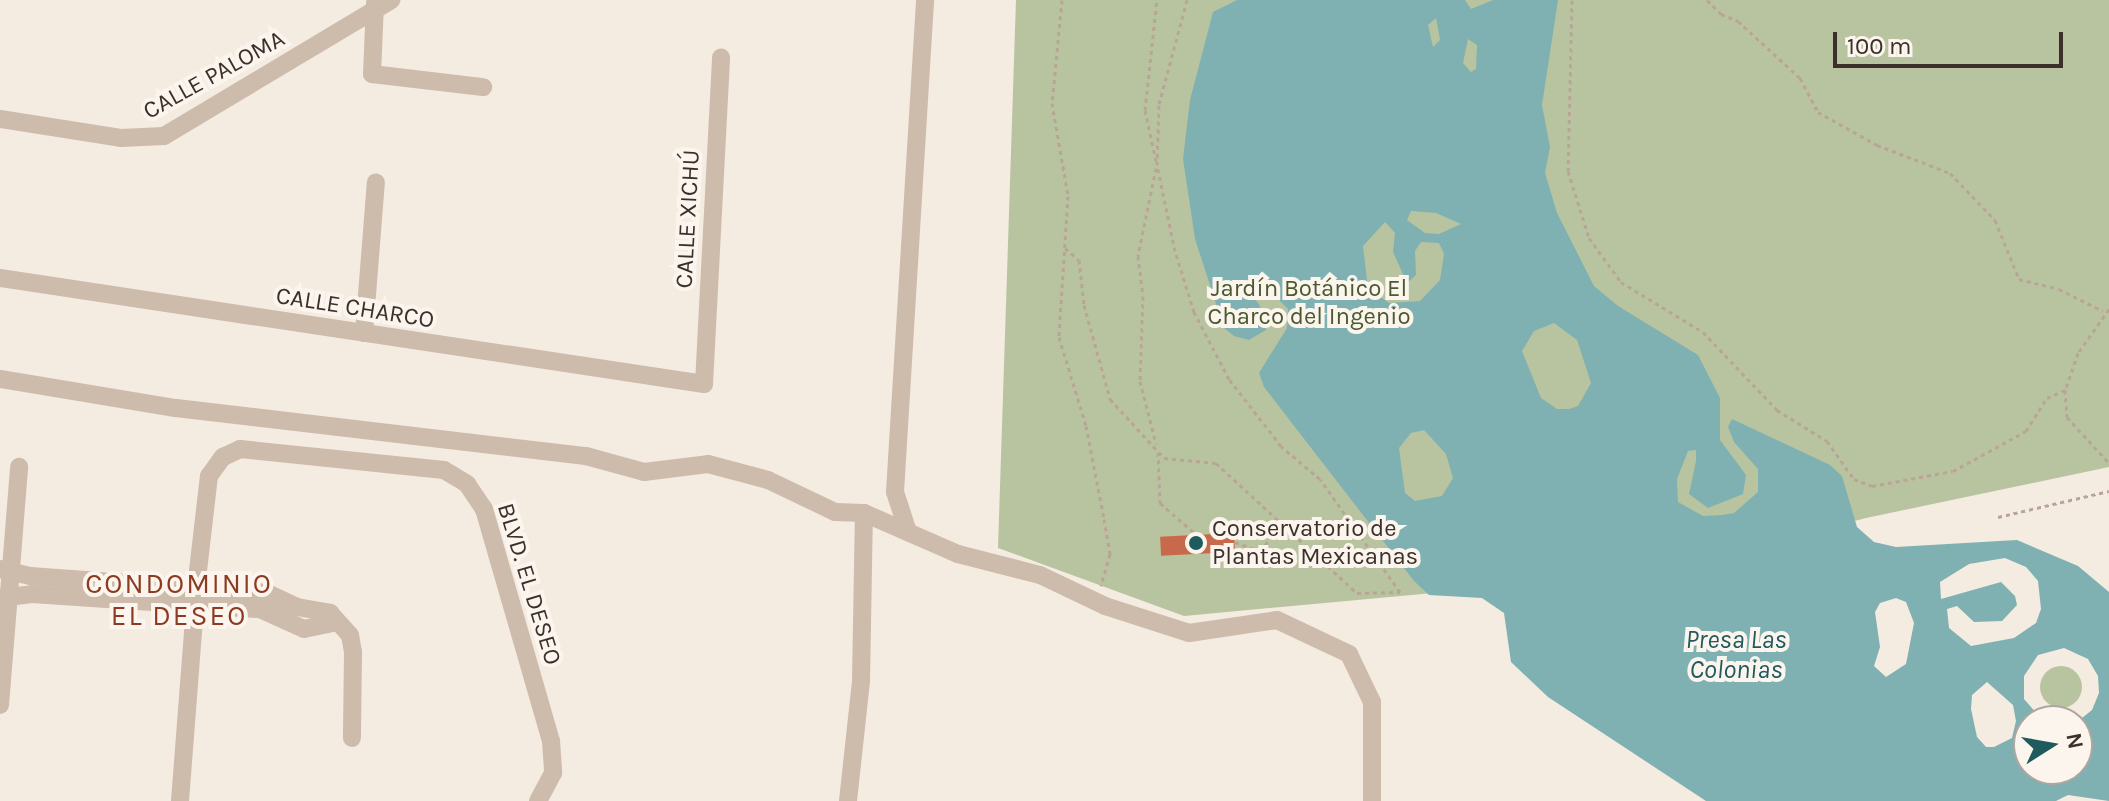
<!DOCTYPE html>
<html>
<head>
<meta charset="utf-8">
<style>
  body { margin:0 }
  #map { position:relative; width:2109px; height:801px; overflow:hidden; background:#f4ebe1; font-family:Karla,sans-serif }
  div>[style] { position:absolute }
  .green>* { inset:0; background:#b8c4a0 }
  .round { border-radius:50% }
  .water>* { inset:0; background:#7fb0b2 }
  .building>* { inset:0; background:#c8694b; transform-origin:0 0 }
  .path>* { height:3px; margin-top:-1.5px; transform-origin:0; background:repeating-linear-gradient(90deg,#b9a596 0 4px,transparent 0 8px) }
  .minor>* { height:18px; margin:-9px; padding:0 9px; transform-origin:9px; border-radius:9px; background:#cdbbac }
  .dots>* { width:22px; height:22px; translate:-50% -50%; box-sizing:border-box; border:4px solid #fbf5ee; border-radius:50% }
  span { translate:-50% -50%; white-space:nowrap; text-align:center; line-height:1.15; -webkit-text-stroke:8px #fbf5ee; paint-order:stroke }
  .street-label { font-size:24px; color:#3b302b }
  .park-label { font-size:24px; color:#4a5a2e }
  .poi-label { font-size:24px; color:#3b302b }
  .left { translate:0 -50%; text-align:left }
  .water-label { font-size:26px; color:#1f5a5e; font-style:italic }
  .quarter-label { font-size:28px; color:#8c3b22; letter-spacing:2px }
  .north { position:absolute; left:2013px; top:705px; width:80px; height:80px; box-sizing:border-box; background:#fbf5ee; border:2px solid #aea6a0; border-radius:50%; rotate:79deg; font-size:22px; font-weight:700; line-height:32px; text-align:center; color:#3b302b }
  .north::after { content:''; display:block; margin:auto; width:28px; height:36px; background:#1f5a5e; clip-path:polygon(50% 0,100% 100%,50% 72%,0 100%) }
  .scale { position:absolute; left:1833px; top:32px; width:230px; height:36px; box-sizing:border-box; border:4px solid #3b302b; border-top:0; padding-left:10px; font-size:24px; line-height:28px; white-space:nowrap; color:#3b302b; -webkit-text-stroke:6px #fbf5ee; paint-order:stroke }
</style>
</head>
<body>
<div id="map">
  <div class="green">
    <div style="clip-path:polygon(1016px 0,2109px 0,2109px 467px,1866px 518px,1718px 557px,1606px 577px,1184px 616px,998px 548px)"></div>
    <div class="round" style="left:2040px;top:666px;width:42px;height:42px"></div>
  </div>
  <div class="water">
    <div style="clip-path:polygon(evenodd,1237px 0,1465px 0,1471px 9px,1493px 0,1558px 0,1542px 105px,1550px 147px,1545px 173px,1557px 213px,1594px 286px,1618px 306px,1698px 355px,1720px 398px,1720px 440px,1746px 475px,1743px 494px,1708px 508px,1689px 494px,1696px 461px,1696px 450px,1688px 451px,1677px 479px,1678px 502px,1703px 516px,1722px 515px,1734px 513px,1758px 492px,1758px 469px,1734px 442px,1728px 427px,1732px 419px,1830px 465px,1842px 476px,1857px 527px,1874px 542px,1896px 547px,2017px 540px,2078px 566px,2109px 592px,2109px 801px,2068px 795px,2056px 801px,1706px 801px,1548px 697px,1511px 662px,1504px 613px,1482px 598px,1429px 595px,1414px 581px,1264px 387px,1259px 373px,1287px 328px,1288px 309px,1270px 291px,1248px 291px,1259px 304px,1266px 330px,1249px 340px,1234px 336px,1224px 328px,1195px 239px,1183px 159px,1190px 100px,1213px 12px,1237px 0,1436px 18px,1440px 40px,1433px 47px,1428px 25px,1436px 18px,1237px 0,1468px 39px,1477px 45px,1476px 69px,1471px 72px,1463px 63px,1468px 39px,1237px 0,1411px 211px,1436px 213px,1461px 224px,1439px 234px,1425px 233px,1407px 220px,1411px 211px,1237px 0,1385px 222px,1395px 233px,1393px 252px,1407px 283px,1416px 275px,1415px 251px,1421px 242px,1439px 243px,1444px 254px,1440px 280px,1420px 301px,1389px 303px,1368px 288px,1363px 246px,1385px 222px,1237px 0,1554px 323px,1577px 340px,1591px 383px,1578px 406px,1569px 409px,1557px 409px,1541px 398px,1522px 351px,1534px 331px,1554px 323px,1237px 0,1424px 430px,1446px 454px,1453px 478px,1442px 496px,1415px 501px,1405px 493px,1399px 448px,1411px 433px,1424px 430px,1237px 0,2005px 558px,2026px 567px,2038px 581px,2041px 609px,2036px 623px,2014px 638px,1971px 646px,1949px 628px,1947px 609px,1957px 606px,1974px 622px,2002px 621px,2017px 605px,2015px 596px,2001px 582px,1941px 599px,1940px 582px,1969px 564px,2005px 558px,1237px 0,1896px 598px,1906px 602px,1914px 623px,1906px 664px,1886px 677px,1874px 666px,1880px 647px,1875px 612px,1880px 603px,1896px 598px,1237px 0,2064px 648px,2088px 659px,2098px 676px,2099px 693px,2092px 710px,2077px 722px,2077px 769px,2029px 769px,2029px 721px,2043px 721px,2024px 699px,2024px 676px,2038px 655px,2064px 648px,1237px 0,1987px 682px,2013px 705px,2016px 721px,2012px 738px,1994px 747px,1986px 747px,1977px 737px,1971px 709px,1972px 695px,1987px 682px)"></div>
  </div>
  <div class="building">
    <div style="left:1234px;top:533px;width:19px;height:74px;rotate:87deg"></div>
  </div>
  <div class="path">
    <div style="left:1062px;top:0;width:103px;rotate:95.5deg"></div>
    <div style="left:1052px;top:103px;width:94px;rotate:80.2deg"></div>
    <div style="left:1068px;top:196px;width:141px;rotate:93.7deg"></div>
    <div style="left:1059px;top:337px;width:93px;rotate:73.1deg"></div>
    <div style="left:1086px;top:426px;width:95px;rotate:79deg"></div>
    <div style="left:1104px;top:519px;width:36px;rotate:80deg"></div>
    <div style="left:1110px;top:554px;width:33px;rotate:106deg"></div>
    <div style="left:1572px;top:0;width:171px;rotate:91.3deg"></div>
    <div style="left:1568px;top:171px;width:70px;rotate:72.6deg"></div>
    <div style="left:1589px;top:238px;width:54px;rotate:54deg"></div>
    <div style="left:1621px;top:282px;width:96px;rotate:31.4deg"></div>
    <div style="left:1703px;top:332px;width:108px;rotate:46.5deg"></div>
    <div style="left:1777px;top:410px;width:59px;rotate:31.8deg"></div>
    <div style="left:1827px;top:441px;width:47px;rotate:54.6deg"></div>
    <div style="left:1854px;top:479px;width:19px;rotate:21deg"></div>
    <div style="left:1872px;top:486px;width:82px;rotate:-10.5deg"></div>
    <div style="left:1953px;top:471px;width:83px;rotate:-28.7deg"></div>
    <div style="left:2026px;top:431px;width:39px;rotate:-58deg"></div>
    <div style="left:2047px;top:398px;width:20px;rotate:-24deg"></div>
    <div style="left:1707px;top:0;width:20px;rotate:45deg"></div>
    <div style="left:1721px;top:14px;width:18px;rotate:22deg"></div>
    <div style="left:1738px;top:21px;width:84px;rotate:42.6deg"></div>
    <div style="left:1800px;top:78px;width:38px;rotate:62deg"></div>
    <div style="left:1818px;top:112px;width:68px;rotate:29.2deg"></div>
    <div style="left:1877px;top:145px;width:78px;rotate:21deg"></div>
    <div style="left:1950px;top:173px;width:65px;rotate:46.2deg"></div>
    <div style="left:1995px;top:220px;width:64px;rotate:67.9deg"></div>
    <div style="left:2019px;top:279px;width:41px;rotate:14deg"></div>
    <div style="left:2059px;top:289px;width:49px;rotate:26.6deg"></div>
    <div style="left:1156px;top:161px;width:52px;rotate:-102.2deg"></div>
    <div style="left:1145px;top:110px;width:111px;rotate:-83.8deg"></div>
    <div style="left:1156px;top:168px;width:90px;rotate:101.6deg"></div>
    <div style="left:1138px;top:256px;width:40px;rotate:82.9deg"></div>
    <div style="left:1143px;top:296px;width:85px;rotate:92deg"></div>
    <div style="left:1140px;top:381px;width:65px;rotate:75.7deg"></div>
    <div style="left:1065px;top:248px;width:18px;rotate:41deg"></div>
    <div style="left:1079px;top:260px;width:45px;rotate:83.7deg"></div>
    <div style="left:1084px;top:305px;width:98px;rotate:74.5deg"></div>
    <div style="left:1110px;top:399px;width:80px;rotate:47.5deg"></div>
    <div style="left:1164px;top:458px;width:52px;rotate:5.5deg"></div>
    <div style="left:1216px;top:463px;width:192px;rotate:42.7deg"></div>
    <div style="left:1357px;top:593px;width:43px;rotate:-1.3deg"></div>
    <div style="left:1400px;top:592px;width:138px;rotate:-125.3deg"></div>
    <div style="left:1320px;top:479px;width:51px;rotate:-139.8deg"></div>
    <div style="left:1281px;top:446px;width:85px;rotate:-127.8deg"></div>
    <div style="left:1229px;top:379px;width:76px;rotate:-117.6deg"></div>
    <div style="left:1194px;top:312px;width:64px;rotate:-107.3deg"></div>
    <div style="left:1175px;top:251px;width:88px;rotate:-101.8deg"></div>
    <div style="left:1157px;top:165px;width:61px;rotate:-88.1deg"></div>
    <div style="left:1159px;top:104px;width:108px;rotate:-74.9deg"></div>
    <div style="left:2109px;top:309px;width:54px;rotate:125.2deg"></div>
    <div style="left:2078px;top:353px;width:39px;rotate:109deg"></div>
    <div style="left:2065px;top:390px;width:27px;rotate:86deg"></div>
    <div style="left:2067px;top:417px;width:62px;rotate:47.6deg"></div>
    <div style="left:1158px;top:452px;width:51px;rotate:87.8deg"></div>
    <div style="left:1160px;top:503px;width:49px;rotate:40.9deg"></div>
    <div style="left:1998px;top:517px;width:114px;rotate:-13.2deg"></div>
    <div style="left:1235px;top:542px;width:27px;rotate:20deg"></div>
    <div style="left:1260px;top:551px;width:35px;rotate:-51deg"></div>
  </div>
  <div class="minor">
    <div style="left:375px;top:3px;width:71px;rotate:92.4deg"></div>
    <div style="left:372px;top:74px;width:112px;rotate:6.7deg"></div>
    <div style="left:0;top:119px;width:122px;rotate:8.9deg"></div>
    <div style="left:121px;top:138px;width:43px;rotate:-2.7deg"></div>
    <div style="left:164px;top:136px;width:265px;rotate:-30.9deg"></div>
    <div style="left:0;top:278px;width:712px;rotate:8.56deg"></div>
    <div style="left:704px;top:384px;width:327px;rotate:-87deg"></div>
    <div style="left:364px;top:333px;width:151px;rotate:-85.5deg"></div>
    <div style="left:0;top:379px;width:178px;rotate:9.4deg"></div>
    <div style="left:176px;top:408px;width:413px;rotate:6.7deg"></div>
    <div style="left:586px;top:456px;width:60px;rotate:15.4deg"></div>
    <div style="left:644px;top:472px;width:64px;rotate:-7.1deg"></div>
    <div style="left:708px;top:464px;width:62px;rotate:14.9deg"></div>
    <div style="left:768px;top:480px;width:74px;rotate:25.5deg"></div>
    <div style="left:835px;top:512px;width:29px;rotate:2deg"></div>
    <div style="left:864px;top:513px;width:103px;rotate:23.6deg"></div>
    <div style="left:958px;top:554px;width:85px;rotate:14.4deg"></div>
    <div style="left:1040px;top:575px;width:72px;rotate:25.5deg"></div>
    <div style="left:1105px;top:606px;width:88px;rotate:17.8deg"></div>
    <div style="left:1189px;top:633px;width:89px;rotate:-8.4deg"></div>
    <div style="left:1277px;top:620px;width:80px;rotate:25.3deg"></div>
    <div style="left:1349px;top:654px;width:53px;rotate:64.4deg"></div>
    <div style="left:1372px;top:702px;width:99px;rotate:90deg"></div>
    <div style="left:908px;top:532px;width:42px;rotate:-108deg"></div>
    <div style="left:895px;top:492px;width:493px;rotate:-86.5deg"></div>
    <div style="left:0;top:569px;width:31px;rotate:13deg"></div>
    <div style="left:30px;top:576px;width:238px;rotate:4.1deg"></div>
    <div style="left:267px;top:593px;width:33px;rotate:25deg"></div>
    <div style="left:297px;top:607px;width:34px;rotate:10deg"></div>
    <div style="left:330px;top:613px;width:30px;rotate:48deg"></div>
    <div style="left:350px;top:635px;width:17px;rotate:80deg"></div>
    <div style="left:353px;top:652px;width:86px;rotate:90.7deg"></div>
    <div style="left:196px;top:588px;width:113px;rotate:-83.4deg"></div>
    <div style="left:209px;top:476px;width:24px;rotate:-54deg"></div>
    <div style="left:223px;top:457px;width:19px;rotate:-25deg"></div>
    <div style="left:240px;top:449px;width:205px;rotate:5.9deg"></div>
    <div style="left:444px;top:470px;width:27px;rotate:31deg"></div>
    <div style="left:467px;top:484px;width:30px;rotate:56deg"></div>
    <div style="left:484px;top:509px;width:241px;rotate:73.9deg"></div>
    <div style="left:551px;top:741px;width:32px;rotate:86deg"></div>
    <div style="left:553px;top:773px;width:32px;rotate:118deg"></div>
    <div style="left:0;top:598px;width:32px;rotate:-7deg"></div>
    <div style="left:32px;top:594px;width:228px;rotate:3.8deg"></div>
    <div style="left:260px;top:609px;width:48px;rotate:24.4deg"></div>
    <div style="left:304px;top:629px;width:33px;rotate:-12deg"></div>
    <div style="left:0;top:705px;width:239px;rotate:-85.4deg"></div>
    <div style="left:180px;top:801px;width:197px;rotate:-85.6deg"></div>
    <div style="left:848px;top:801px;width:121px;rotate:-83.8deg"></div>
    <div style="left:861px;top:681px;width:168px;rotate:-89deg"></div>
  </div>
  <div class="dots">
    <div style="left:1196px;top:543px;background:#1f5a5e"></div>
  </div>
  <div class="street-label">
    <span style="left:214px;top:75px;rotate:-29deg">CALLE PALOMA</span>
    <span style="left:688px;top:219px;rotate:-87deg">CALLE XICHÚ</span>
    <span style="left:355px;top:308px;rotate:9deg">CALLE CHARCO</span>
    <span style="left:529px;top:584px;rotate:73deg">BLVD. EL DESEO</span>
  </div>
  <div class="park-label">
    <span style="left:1309px;top:303px">Jardín Botánico El<br>Charco del Ingenio</span>
  </div>
  <div class="poi-label">
    <span class="left" style="left:1212px;top:543px">Conservatorio de<br>Plantas Mexicanas</span>
  </div>
  <div class="water-label">
    <span style="left:1736px;top:655px">Presa Las<br>Colonias</span>
  </div>
  <div class="quarter-label">
    <span style="left:179px;top:600px">CONDOMINIO<br>EL DESEO</span>
  </div>
  <div class="north">N</div>
  <div class="scale">100 m</div>
</div>
</body>
</html>
